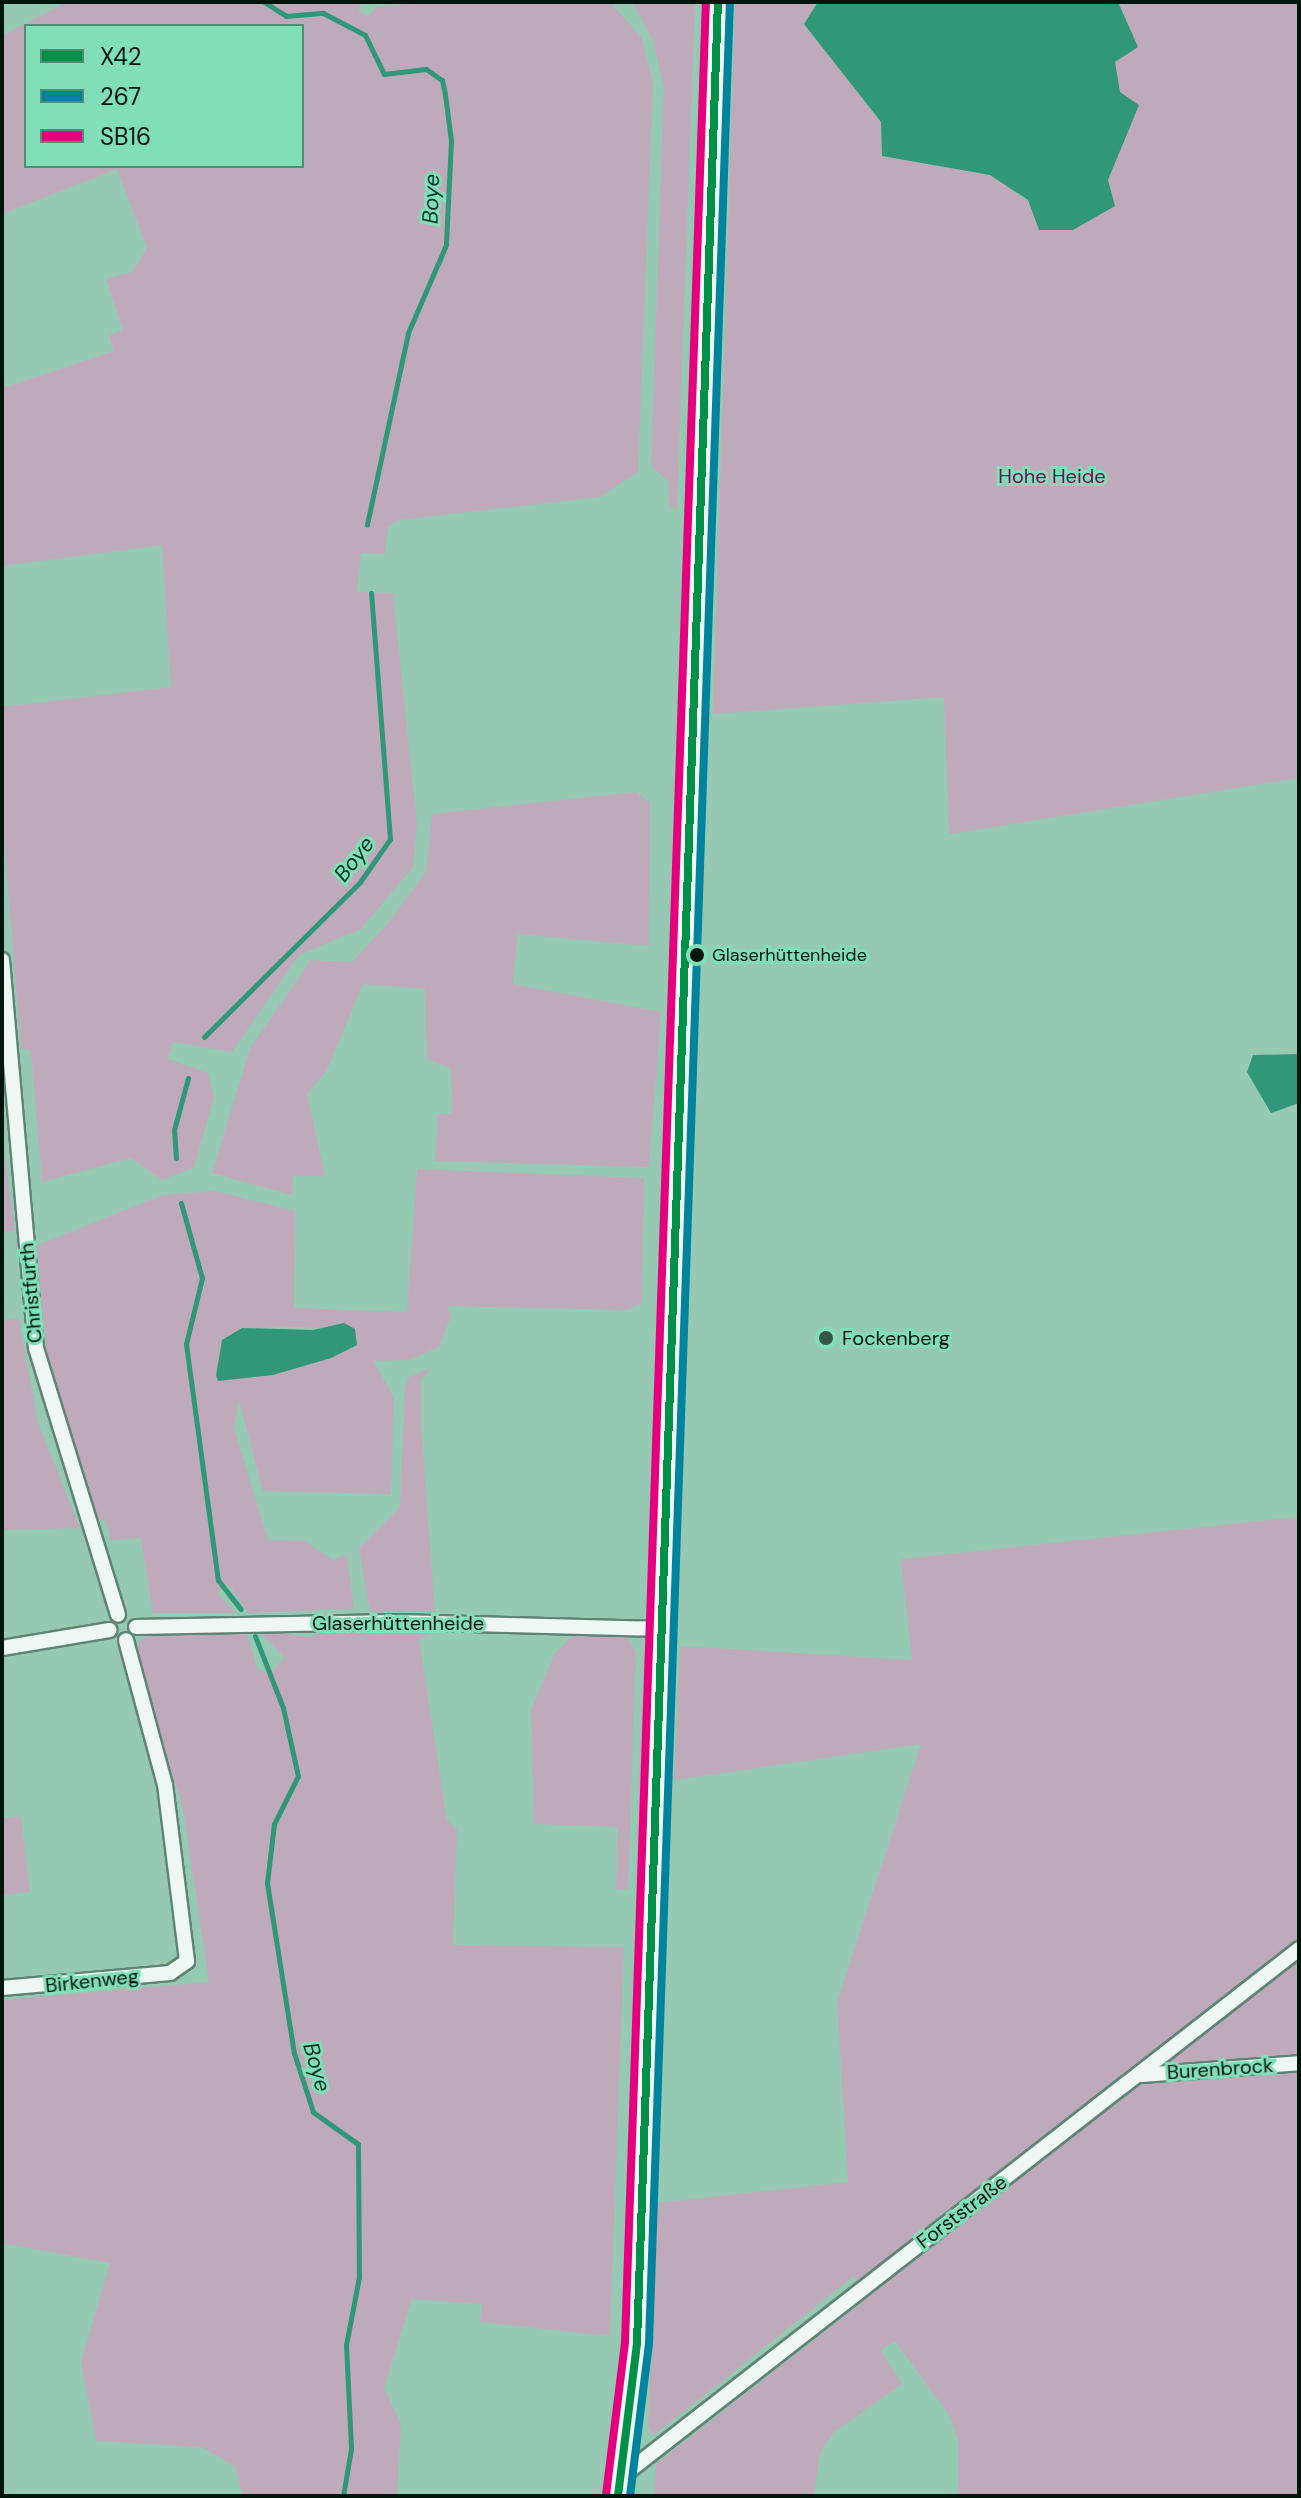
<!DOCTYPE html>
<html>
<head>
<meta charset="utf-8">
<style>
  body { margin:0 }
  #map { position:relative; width:1301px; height:2498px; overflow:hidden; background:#96c9b4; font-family:"DM Sans",sans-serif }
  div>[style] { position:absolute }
  .green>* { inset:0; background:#bfaab9 }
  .water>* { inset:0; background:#309778 }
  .stream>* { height:5px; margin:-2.5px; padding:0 2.5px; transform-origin:2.5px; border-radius:2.5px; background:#309778 }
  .roads { filter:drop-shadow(2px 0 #5e8476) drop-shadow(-2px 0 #5e8476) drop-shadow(0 2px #5e8476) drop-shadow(0 -2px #5e8476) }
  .minor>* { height:14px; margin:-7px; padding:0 7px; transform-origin:7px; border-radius:7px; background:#eff7f4 }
  .secondary>* { height:20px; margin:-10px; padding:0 10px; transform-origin:10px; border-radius:10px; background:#eff7f4 }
  .bus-1>* { height:8px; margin:-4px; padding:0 4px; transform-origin:4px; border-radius:4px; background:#009047 }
  .bus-2>* { height:8px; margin:-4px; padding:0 4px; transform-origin:4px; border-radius:4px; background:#00849e }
  .bus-3>* { height:8px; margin:-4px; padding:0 4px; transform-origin:4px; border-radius:4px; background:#e5007d }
  .dots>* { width:22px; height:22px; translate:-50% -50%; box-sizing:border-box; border:4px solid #80dfb8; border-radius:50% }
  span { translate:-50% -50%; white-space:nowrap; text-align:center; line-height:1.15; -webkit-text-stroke:6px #80dfb8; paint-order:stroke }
  .bus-label { font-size:18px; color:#00160c }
  .left { translate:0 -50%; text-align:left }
  .park-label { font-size:20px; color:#6d0f4e }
  .street-label { font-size:20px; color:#00160c }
  .poi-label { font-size:20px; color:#00160c }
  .water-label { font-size:22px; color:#073526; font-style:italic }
  .frame { position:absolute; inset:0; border:4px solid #00160c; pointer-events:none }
  .legend { position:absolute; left:24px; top:24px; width:280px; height:144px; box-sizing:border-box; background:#80dfb8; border:2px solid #4d8f73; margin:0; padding:10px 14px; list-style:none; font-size:24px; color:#00160c }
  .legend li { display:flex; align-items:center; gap:16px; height:40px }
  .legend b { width:40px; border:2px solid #4d8f73 }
</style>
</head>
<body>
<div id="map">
  <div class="green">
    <div style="clip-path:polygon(evenodd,66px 2px,360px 2px,359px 12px,368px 16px,376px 7px,433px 2px,610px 2px,642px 38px,653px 82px,638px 472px,600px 497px,399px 520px,388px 527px,385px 554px,361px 553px,357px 592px,393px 593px,417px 823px,413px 867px,361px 929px,299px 955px,232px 1052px,173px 1042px,168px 1059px,208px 1073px,214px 1097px,194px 1168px,162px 1180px,131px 1158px,42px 1182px,31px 1051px,21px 1048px,2px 817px,2px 707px,171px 687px,162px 545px,2px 566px,2px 388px,114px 351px,109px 335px,123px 330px,106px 279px,132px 272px,147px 248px,117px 169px,2px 214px,2px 36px,66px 2px,302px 26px,302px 166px,26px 166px,26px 26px,302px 26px)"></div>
    <div style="clip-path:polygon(632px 2px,695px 2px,677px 508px,669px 509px,668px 481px,651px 466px,664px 87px,653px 40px)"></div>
    <div style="clip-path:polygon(735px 2px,818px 2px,804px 24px,881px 122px,882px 156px,990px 175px,1028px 201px,1039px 230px,1073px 230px,1114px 206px,1108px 180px,1138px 106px,1120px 92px,1115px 62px,1137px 46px,1118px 2px,1299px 2px,1299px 778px,949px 834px,944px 697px,713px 714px)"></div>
    <div style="clip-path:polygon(636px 792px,650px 802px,649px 946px,518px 934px,513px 984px,661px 1012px,649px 1167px,435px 1161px,438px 1114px,452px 1114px,451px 1069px,427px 1059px,425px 989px,363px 984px,327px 1070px,307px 1094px,325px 1176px,293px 1176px,292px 1195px,212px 1173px,250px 1048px,311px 960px,352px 962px,388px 923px,426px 872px,432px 814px)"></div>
    <div style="clip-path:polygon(2px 1136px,15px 1231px,2px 1232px)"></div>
    <div style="clip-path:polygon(evenodd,417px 1169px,644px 1178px,642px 1303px,627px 1310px,447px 1306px,451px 1316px,439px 1347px,409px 1360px,373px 1361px,394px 1397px,391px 1494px,263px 1491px,239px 1400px,234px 1428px,268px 1540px,305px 1541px,333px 1560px,347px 1554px,354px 1609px,248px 1613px,229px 1584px,217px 1593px,236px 1613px,153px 1613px,141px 1538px,111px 1540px,105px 1519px,93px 1522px,53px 1397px,33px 1247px,163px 1195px,216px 1191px,295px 1211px,294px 1308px,407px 1312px,417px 1169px,296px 1327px,326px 1328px,357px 1344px,331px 1358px,242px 1328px,296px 1327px)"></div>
    <div style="clip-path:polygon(19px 1318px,38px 1423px,80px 1528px,2px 1530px,2px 1321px)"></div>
    <div style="clip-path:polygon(431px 1368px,421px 1380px,421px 1423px,435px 1612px,370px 1612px,359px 1548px,400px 1507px,405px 1387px,409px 1377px)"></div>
    <div style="clip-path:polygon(1299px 1517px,1299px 2496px,958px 2496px,958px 2439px,949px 2415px,895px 2341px,881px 2350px,902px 2384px,834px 2432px,820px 2453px,814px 2496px,654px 2496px,656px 2464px,865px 2300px,854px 2276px,653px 2436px,648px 2428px,656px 2203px,848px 2182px,837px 2002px,921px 1744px,674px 1780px,680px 1646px,912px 1660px,901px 1559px)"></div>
    <div style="clip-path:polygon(246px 1629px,257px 1669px,272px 1673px,284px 1657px,257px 1630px,311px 1637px,326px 1630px,434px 1633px,419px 1638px,447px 1820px,457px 1829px,453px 1945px,624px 1947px,610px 2336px,480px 2322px,482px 2304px,412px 2299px,384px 2388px,401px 2424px,397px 2496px,243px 2496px,235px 2466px,201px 2447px,96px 2441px,81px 2362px,110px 2263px,2px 2243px,2px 2000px,209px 1982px,183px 1808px,135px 1655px,141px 1640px,157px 1633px)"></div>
    <div style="clip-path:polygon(575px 1634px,626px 1636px,636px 1652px,628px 1889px,616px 1890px,618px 1827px,534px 1824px,531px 1710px,555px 1653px)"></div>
    <div style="clip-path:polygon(644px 1647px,649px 1664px,635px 1892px,635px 1891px)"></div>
    <div style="clip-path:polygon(21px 1816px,30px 1892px,2px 1895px,2px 1819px)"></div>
  </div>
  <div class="water">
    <div style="clip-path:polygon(818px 2px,1118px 2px,1138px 47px,1115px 62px,1120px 92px,1139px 105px,1108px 180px,1115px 206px,1073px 230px,1039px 230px,1028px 200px,990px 175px,882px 156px,881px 122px,804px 24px)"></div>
    <div style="clip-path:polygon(1299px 1054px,1299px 1103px,1271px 1113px,1247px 1072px,1253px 1055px)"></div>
    <div style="clip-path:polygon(344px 1323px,355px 1329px,357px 1345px,331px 1358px,273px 1375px,218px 1381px,216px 1375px,222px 1340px,242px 1328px,313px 1330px)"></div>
  </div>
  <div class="stream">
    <div style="left:264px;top:2px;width:26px;rotate:32deg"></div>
    <div style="left:286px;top:16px;width:37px;rotate:-5deg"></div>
    <div style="left:323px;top:13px;width:47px;rotate:27.6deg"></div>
    <div style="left:365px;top:35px;width:43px;rotate:64deg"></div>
    <div style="left:384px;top:74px;width:42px;rotate:-6.8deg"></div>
    <div style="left:426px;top:69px;width:19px;rotate:35deg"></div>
    <div style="left:442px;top:80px;width:14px;rotate:78deg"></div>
    <div style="left:445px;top:94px;width:47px;rotate:82.7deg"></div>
    <div style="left:451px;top:141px;width:104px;rotate:92.8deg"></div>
    <div style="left:446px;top:245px;width:96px;rotate:113.4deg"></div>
    <div style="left:408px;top:333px;width:196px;rotate:102.1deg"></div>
    <div style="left:204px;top:1037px;width:220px;rotate:-44.8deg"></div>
    <div style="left:360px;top:882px;width:52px;rotate:-55.1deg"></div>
    <div style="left:390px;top:839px;width:247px;rotate:-94.4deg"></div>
    <div style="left:176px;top:1158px;width:28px;rotate:-94deg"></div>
    <div style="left:174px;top:1130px;width:54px;rotate:-74.9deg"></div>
    <div style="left:181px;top:1203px;width:78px;rotate:74.4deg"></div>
    <div style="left:202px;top:1278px;width:68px;rotate:103.6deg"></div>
    <div style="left:186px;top:1344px;width:238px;rotate:82.3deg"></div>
    <div style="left:218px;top:1580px;width:37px;rotate:52deg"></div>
    <div style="left:255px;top:1636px;width:77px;rotate:68.7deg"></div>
    <div style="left:283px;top:1708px;width:70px;rotate:77.6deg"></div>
    <div style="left:298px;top:1776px;width:54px;rotate:116.6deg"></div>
    <div style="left:274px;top:1824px;width:59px;rotate:96.8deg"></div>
    <div style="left:267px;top:1883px;width:172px;rotate:81deg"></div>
    <div style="left:294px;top:2053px;width:62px;rotate:72.1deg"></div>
    <div style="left:313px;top:2112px;width:55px;rotate:35.4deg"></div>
    <div style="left:358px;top:2144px;width:133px;rotate:89.6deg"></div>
    <div style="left:359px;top:2277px;width:69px;rotate:100.8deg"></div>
    <div style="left:346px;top:2345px;width:104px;rotate:87.2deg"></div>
    <div style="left:351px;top:2449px;width:48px;rotate:99.7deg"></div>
  </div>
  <div class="roads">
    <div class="minor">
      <div style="left:2px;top:960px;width:389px;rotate:85deg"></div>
      <div style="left:36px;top:1348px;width:279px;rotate:72.9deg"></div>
      <div style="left:136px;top:1627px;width:260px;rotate:-1.1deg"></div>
      <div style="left:396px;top:1622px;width:264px;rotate:1.5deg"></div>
      <div style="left:2px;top:1648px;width:109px;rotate:-9.5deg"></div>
      <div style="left:2px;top:1988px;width:169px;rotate:-5.1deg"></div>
      <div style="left:170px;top:1973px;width:21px;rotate:-35deg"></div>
      <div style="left:187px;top:1961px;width:177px;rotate:-97.1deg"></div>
      <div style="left:165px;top:1785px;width:150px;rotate:-105.1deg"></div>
      <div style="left:1141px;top:2075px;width:158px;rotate:-4.3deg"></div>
      <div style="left:625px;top:2474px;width:854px;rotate:-37.92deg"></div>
    </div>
    <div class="secondary">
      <div style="left:618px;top:2496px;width:154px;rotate:-82.9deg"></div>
      <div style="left:637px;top:2343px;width:2342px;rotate:-88.02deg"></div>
    </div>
  </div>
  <div class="bus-1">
    <div style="left:618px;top:2496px;width:154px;rotate:-82.9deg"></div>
    <div style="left:637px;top:2343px;width:2342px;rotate:-88.02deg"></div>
  </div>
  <div class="bus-2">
    <div style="left:630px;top:2496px;width:154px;rotate:-82.9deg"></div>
    <div style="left:649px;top:2343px;width:2342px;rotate:-88.02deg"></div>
  </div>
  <div class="bus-3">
    <div style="left:606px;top:2495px;width:154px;rotate:-82.9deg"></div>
    <div style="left:625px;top:2342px;width:2341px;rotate:-88.02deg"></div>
  </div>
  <div class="dots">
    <div style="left:697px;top:955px;background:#00160c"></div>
    <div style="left:826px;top:1338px;background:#345547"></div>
  </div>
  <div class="bus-label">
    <span class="left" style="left:712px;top:955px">Glaserhüttenheide</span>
  </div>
  <div class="park-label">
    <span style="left:1052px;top:476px">Hohe Heide</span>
  </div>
  <div class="street-label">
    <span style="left:31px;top:1293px;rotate:-95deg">Christfurth</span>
    <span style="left:398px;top:1623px">Glaserhüttenheide</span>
    <span style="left:92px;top:1981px;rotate:-6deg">Birkenweg</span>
    <span style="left:1220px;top:2069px;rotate:-4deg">Burenbrock</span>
    <span style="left:962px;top:2212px;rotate:-37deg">Forststraße</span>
  </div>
  <div class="poi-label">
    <span class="left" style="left:842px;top:1338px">Fockenberg</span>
  </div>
  <div class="water-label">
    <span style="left:431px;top:199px;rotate:-88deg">Boye</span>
    <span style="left:354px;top:859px;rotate:-52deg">Boye</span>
    <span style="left:317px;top:2067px;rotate:74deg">Boye</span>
  </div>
  <div class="frame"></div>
  <ul class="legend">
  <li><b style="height:10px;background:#009047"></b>X42</li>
  <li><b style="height:10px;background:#00849e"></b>267</li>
  <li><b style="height:10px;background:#e5007d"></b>SB16</li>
  </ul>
</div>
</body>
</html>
